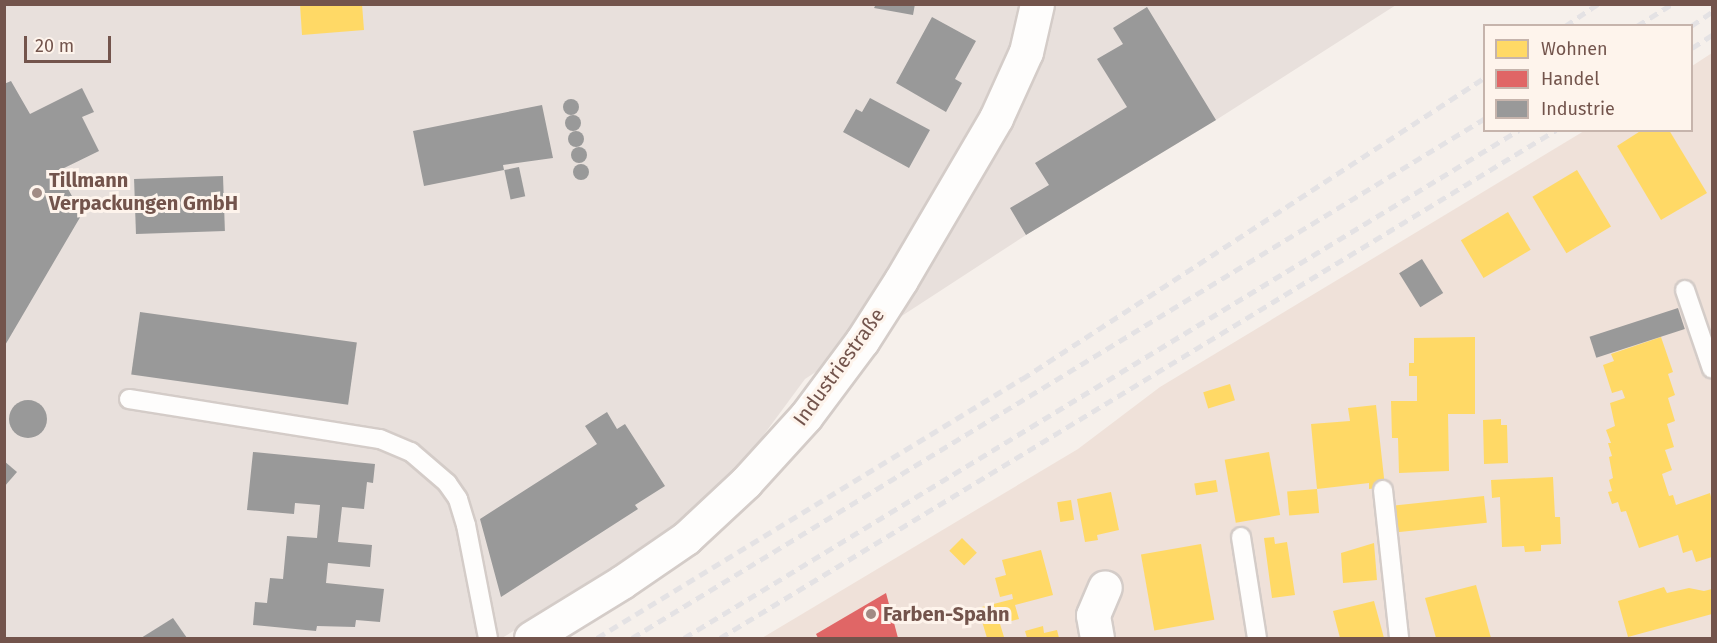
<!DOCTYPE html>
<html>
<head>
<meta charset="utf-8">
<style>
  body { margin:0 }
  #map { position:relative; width:1717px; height:643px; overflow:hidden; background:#f6f0eb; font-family:"Fira Sans",sans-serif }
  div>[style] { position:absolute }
  .residential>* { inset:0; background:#efe1d9 }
  .industrial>* { inset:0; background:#e8e0dc }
  .homes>* { inset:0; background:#ffd966; transform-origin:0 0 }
  .shops>* { inset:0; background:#e06666 }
  .industry>* { inset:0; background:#999; transform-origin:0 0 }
  .round { border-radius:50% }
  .roads { filter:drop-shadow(2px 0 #d4ccc8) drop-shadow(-2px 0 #d4ccc8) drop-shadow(0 2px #d4ccc8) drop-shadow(0 -2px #d4ccc8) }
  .lane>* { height:18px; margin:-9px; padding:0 9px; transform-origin:9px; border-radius:9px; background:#fefdfc }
  .street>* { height:33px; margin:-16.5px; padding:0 16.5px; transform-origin:16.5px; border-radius:16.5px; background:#fefdfc }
  .rail>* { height:4.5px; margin-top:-2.25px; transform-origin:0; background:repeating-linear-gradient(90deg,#e4e2e4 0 9px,transparent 0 15px) }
  .dots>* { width:16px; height:16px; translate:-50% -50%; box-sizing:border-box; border:3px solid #fef4ec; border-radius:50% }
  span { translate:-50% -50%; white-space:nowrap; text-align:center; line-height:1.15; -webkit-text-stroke:6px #fef4ec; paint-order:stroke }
  .poi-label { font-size:20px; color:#73544c; font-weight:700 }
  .left { translate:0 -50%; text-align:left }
  .street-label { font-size:20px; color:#73544c }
  .frame { position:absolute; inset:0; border:6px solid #73544c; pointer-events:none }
  .legend { position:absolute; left:1483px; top:24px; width:210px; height:108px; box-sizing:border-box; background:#fef4ec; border:2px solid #c6b4ac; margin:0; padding:8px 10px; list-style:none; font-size:18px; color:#73544c }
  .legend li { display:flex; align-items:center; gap:12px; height:30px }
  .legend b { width:30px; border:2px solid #c6b4ac }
  .scale { position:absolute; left:24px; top:36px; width:87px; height:27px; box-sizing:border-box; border:3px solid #73544c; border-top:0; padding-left:8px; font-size:18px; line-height:21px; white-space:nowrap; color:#73544c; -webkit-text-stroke:4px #fef4ec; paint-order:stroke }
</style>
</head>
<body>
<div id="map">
  <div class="residential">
    <div style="clip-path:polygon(1712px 53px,1712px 638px,762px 638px,1078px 449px,1160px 387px,1584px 131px,1692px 130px,1692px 66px)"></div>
  </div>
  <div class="industrial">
    <div style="clip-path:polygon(4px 5px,1396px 5px,1216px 120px,1026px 235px,805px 379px,749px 455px,704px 503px,636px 557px,502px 638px,5px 638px)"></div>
  </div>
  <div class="homes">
    <div style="clip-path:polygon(300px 4px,362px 4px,364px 30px,302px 35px)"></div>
    <div style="clip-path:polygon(1642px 130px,1669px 130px,1707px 193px,1661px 220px,1617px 146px)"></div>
    <div style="left:1577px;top:170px;width:66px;height:52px;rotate:59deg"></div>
    <div style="left:1508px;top:212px;width:44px;height:55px;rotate:59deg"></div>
    <div style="clip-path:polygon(1475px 337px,1475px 414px,1448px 414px,1449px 471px,1399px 473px,1398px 438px,1392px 438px,1391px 401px,1417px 401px,1417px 376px,1409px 376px,1409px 363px,1414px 363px,1414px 338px)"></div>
    <div style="clip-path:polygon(1661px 337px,1673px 372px,1668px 374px,1675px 395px,1668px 398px,1675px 421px,1667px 424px,1674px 447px,1665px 450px,1672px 470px,1662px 474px,1669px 496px,1673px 495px,1676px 505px,1710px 493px,1712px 501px,1712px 557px,1696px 562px,1692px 550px,1683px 553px,1678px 535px,1639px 548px,1626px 511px,1621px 512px,1618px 502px,1612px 504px,1608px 492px,1612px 491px,1609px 480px,1613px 478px,1609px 457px,1612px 456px,1608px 443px,1611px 443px,1606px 430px,1615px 426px,1610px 403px,1625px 398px,1622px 390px,1612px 393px,1603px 365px,1614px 361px,1611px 354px)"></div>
    <div style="left:1230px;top:384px;width:17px;height:28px;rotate:73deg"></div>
    <div style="clip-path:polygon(1376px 405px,1385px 487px,1369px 489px,1369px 483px,1317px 489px,1311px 424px,1350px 421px,1348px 408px)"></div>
    <div style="clip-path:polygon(1501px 419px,1501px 425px,1507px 425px,1508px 463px,1484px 464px,1483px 420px)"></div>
    <div style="left:1269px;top:452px;width:64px;height:45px;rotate:80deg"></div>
    <div style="clip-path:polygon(1553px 477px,1555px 517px,1560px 517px,1561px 544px,1541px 545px,1541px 551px,1525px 552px,1524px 546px,1502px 547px,1500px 497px,1492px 498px,1491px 480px)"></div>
    <div style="left:1216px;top:480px;width:12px;height:22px;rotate:81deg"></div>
    <div style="left:1317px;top:489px;width:24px;height:30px;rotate:85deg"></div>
    <div style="clip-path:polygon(1111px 492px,1119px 530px,1097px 535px,1098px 540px,1085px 542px,1077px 499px)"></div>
    <div style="left:1484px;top:496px;width:27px;height:90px;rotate:84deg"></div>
    <div style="left:1071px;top:500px;width:20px;height:14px;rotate:81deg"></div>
    <div style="clip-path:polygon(1274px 537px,1275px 544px,1287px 542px,1295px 595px,1272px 598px,1264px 538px)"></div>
    <div style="left:962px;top:538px;width:21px;height:18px;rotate:45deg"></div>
    <div style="clip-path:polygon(1374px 543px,1377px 580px,1343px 583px,1341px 553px)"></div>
    <div style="left:1201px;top:544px;width:77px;height:61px;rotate:80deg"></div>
    <div style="clip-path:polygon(1041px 550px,1053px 595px,1015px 605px,1019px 619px,1000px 624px,1004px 637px,987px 638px,978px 608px,1013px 599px,1012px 594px,1000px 597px,995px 578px,1006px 575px,1002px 560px)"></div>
    <div style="clip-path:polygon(1476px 585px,1491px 638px,1436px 638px,1425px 598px)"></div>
    <div style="clip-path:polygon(1664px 587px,1667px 593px,1689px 588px,1704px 591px,1712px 589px,1712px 614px,1628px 637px,1618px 601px)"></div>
    <div style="clip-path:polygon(1374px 601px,1384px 638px,1340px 638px,1333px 611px)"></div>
    <div style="clip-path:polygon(1043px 626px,1044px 633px,1057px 630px,1059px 638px,1027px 638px,1025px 631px)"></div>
  </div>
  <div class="shops">
    <div style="clip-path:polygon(886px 593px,898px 638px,818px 638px,816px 634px)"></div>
  </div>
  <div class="industry">
    <div style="clip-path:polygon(876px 4px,915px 4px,913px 15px,874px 8px)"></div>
    <div style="clip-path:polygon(1147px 7px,1216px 120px,1026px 235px,1010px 208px,1049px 185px,1035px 163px,1127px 107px,1097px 59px,1123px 44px,1113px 28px)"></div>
    <div style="clip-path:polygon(932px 17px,976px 41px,955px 79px,962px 83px,946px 112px,896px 83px)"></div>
    <div style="clip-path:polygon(11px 81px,30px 114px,82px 88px,94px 112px,82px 117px,99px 151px,58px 171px,82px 214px,4px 347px,4px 84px)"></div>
    <div style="clip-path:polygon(870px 98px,930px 130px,909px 168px,843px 132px,856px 109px,862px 112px)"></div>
    <div class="round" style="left:563px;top:99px;width:16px;height:16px"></div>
    <div style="clip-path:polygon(542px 105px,553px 158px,503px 165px,504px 170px,424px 186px,413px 131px)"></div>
    <div class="round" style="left:565px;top:115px;width:16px;height:16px"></div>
    <div class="round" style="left:568px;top:131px;width:16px;height:16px"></div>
    <div class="round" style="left:571px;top:147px;width:16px;height:16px"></div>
    <div class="round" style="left:573px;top:164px;width:16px;height:16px"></div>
    <div style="left:519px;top:167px;width:30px;height:15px;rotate:78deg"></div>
    <div style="left:223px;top:176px;width:55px;height:89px;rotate:88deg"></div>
    <div style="left:1422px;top:259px;width:40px;height:27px;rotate:58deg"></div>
    <div style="left:1678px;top:308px;width:22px;height:93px;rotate:72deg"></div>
    <div style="left:140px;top:312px;width:219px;height:63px;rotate:8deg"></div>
    <div class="round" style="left:9px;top:400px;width:38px;height:38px"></div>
    <div style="clip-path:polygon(607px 412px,617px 429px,625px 424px,665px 486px,635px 505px,638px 509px,501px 597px,480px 519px,597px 444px,585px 426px)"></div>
    <div style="clip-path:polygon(253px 452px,375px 464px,373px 483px,367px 482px,364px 509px,342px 507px,338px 542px,372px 545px,370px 567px,328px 563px,326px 583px,384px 589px,380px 622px,356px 620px,355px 627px,317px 626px,316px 631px,253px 625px,255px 602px,267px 603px,270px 578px,283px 579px,287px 536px,317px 538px,320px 505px,295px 503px,294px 514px,247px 510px)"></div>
    <div style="clip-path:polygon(4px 461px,17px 472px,4px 487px)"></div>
    <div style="clip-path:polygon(173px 618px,187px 638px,141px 638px)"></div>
  </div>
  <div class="roads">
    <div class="lane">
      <div style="left:1685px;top:290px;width:83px;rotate:71.1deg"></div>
      <div style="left:129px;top:399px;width:254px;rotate:9.1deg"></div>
      <div style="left:380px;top:439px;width:34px;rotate:23deg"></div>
      <div style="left:411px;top:452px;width:48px;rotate:40.7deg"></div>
      <div style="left:447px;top:483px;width:19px;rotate:55deg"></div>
      <div style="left:458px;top:499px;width:27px;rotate:73deg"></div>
      <div style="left:466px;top:525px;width:115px;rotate:79deg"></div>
      <div style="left:1383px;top:490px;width:149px;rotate:83.8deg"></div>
      <div style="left:1241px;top:537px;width:102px;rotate:81deg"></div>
    </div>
    <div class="street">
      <div style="left:531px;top:638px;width:107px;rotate:-31.6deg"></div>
      <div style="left:622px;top:582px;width:78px;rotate:-34.5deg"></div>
      <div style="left:686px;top:538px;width:82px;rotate:-43deg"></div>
      <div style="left:746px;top:482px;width:89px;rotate:-47.7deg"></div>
      <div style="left:806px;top:416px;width:94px;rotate:-53.3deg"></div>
      <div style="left:862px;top:341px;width:72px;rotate:-57.4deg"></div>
      <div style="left:901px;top:280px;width:188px;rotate:-59.6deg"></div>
      <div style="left:996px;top:118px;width:72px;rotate:-65.6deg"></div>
      <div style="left:1026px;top:52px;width:49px;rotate:-77.1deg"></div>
      <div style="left:1097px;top:638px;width:23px;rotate:-100deg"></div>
      <div style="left:1093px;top:615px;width:30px;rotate:-67deg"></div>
    </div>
  </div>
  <div class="rail">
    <div style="left:1565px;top:26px;width:40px;rotate:-34deg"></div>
    <div style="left:1637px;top:26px;width:41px;rotate:-32.2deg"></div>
    <div style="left:1691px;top:26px;width:25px;rotate:-34deg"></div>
    <div style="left:1692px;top:48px;width:24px;rotate:-33deg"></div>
    <div style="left:597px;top:638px;width:498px;rotate:-31.4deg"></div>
    <div style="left:1022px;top:379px;width:551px;rotate:-33.08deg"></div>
    <div style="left:632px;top:638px;width:998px;rotate:-31.35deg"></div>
    <div style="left:684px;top:638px;width:977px;rotate:-31.32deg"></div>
    <div style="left:720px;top:638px;width:978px;rotate:-31.29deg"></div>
  </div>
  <div class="dots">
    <div style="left:37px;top:193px;background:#a18b84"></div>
    <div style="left:871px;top:614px;background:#a18b84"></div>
  </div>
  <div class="poi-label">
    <span class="left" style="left:49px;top:192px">Tillmann<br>Verpackungen GmbH</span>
    <span class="left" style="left:883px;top:614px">Farben-Spahn</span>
  </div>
  <div class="street-label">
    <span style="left:839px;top:367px;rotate:-54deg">Industriestraße</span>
  </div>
  <div class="frame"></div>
  <ul class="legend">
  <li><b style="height:16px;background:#ffd966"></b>Wohnen</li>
  <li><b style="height:16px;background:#e06666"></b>Handel</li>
  <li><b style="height:16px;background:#999"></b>Industrie</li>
  </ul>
  <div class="scale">20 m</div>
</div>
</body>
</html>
